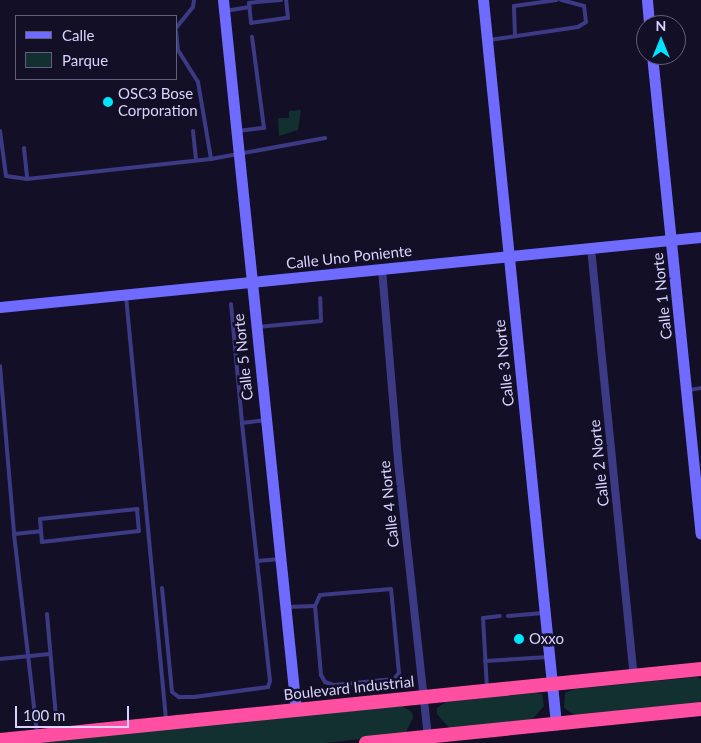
<!DOCTYPE html>
<html>
<head>
<meta charset="utf-8">
<style>
  body { margin:0 }
  #map { position:relative; width:701px; height:743px; overflow:hidden; background:#130f26; font-family:Lato,sans-serif }
  div>[style] { position:absolute }
  .green>* { inset:0; background:#12302f }
  .lane>* { height:4px; margin:-2px; padding:0 2px; transform-origin:2px; border-radius:2px; background:#3d3a85 }
  .street>* { height:8px; margin:-4px; padding:0 4px; transform-origin:4px; border-radius:4px; background:#3d3a85 }
  .secondary>* { height:11px; margin:-5.5px; padding:0 5.5px; transform-origin:5.5px; border-radius:5.5px; background:#6f6bff }
  .highway>* { height:14px; margin:-7px; padding:0 7px; transform-origin:7px; border-radius:7px; background:#ff4fa3 }
  .dots>* { width:14px; height:14px; translate:-50% -50%; box-sizing:border-box; border:2px solid #130f26; border-radius:50% }
  span { translate:-50% -50%; white-space:nowrap; text-align:center; line-height:1.15; -webkit-text-stroke:5px #130f26; paint-order:stroke }
  .poi-label { font-size:15px; color:#d9d4ff }
  .left { translate:0 -50%; text-align:left }
  .street-label { font-size:15px; color:#d9d4ff }
  .legend { position:absolute; left:15px; top:15px; width:162px; height:65px; box-sizing:border-box; background:#130f26; border:1px solid #625e7d; margin:0; padding:6px 9px; list-style:none; font-size:15px; color:#d9d4ff }
  .legend li { display:flex; align-items:center; gap:10px; height:25px }
  .legend b { width:25px; border:1px solid #625e7d }
  .north { position:absolute; left:636px; top:15px; width:50px; height:50px; box-sizing:border-box; background:#130f26; border:1px solid #625e7d; border-radius:50%; rotate:0deg; font-size:14px; font-weight:700; line-height:20px; text-align:center; color:#d9d4ff }
  .north::after { content:''; display:block; margin:auto; width:18px; height:22px; background:#00e5ff; clip-path:polygon(50% 0,100% 100%,50% 72%,0 100%) }
  .scale { position:absolute; left:15px; top:706px; width:114px; height:22px; box-sizing:border-box; border:2px solid #d9d4ff; border-top:0; padding-left:6px; font-size:15px; line-height:18px; white-space:nowrap; color:#d9d4ff; -webkit-text-stroke:4px #130f26; paint-order:stroke }
</style>
</head>
<body>
<div id="map">
  <div class="green">
    <div style="clip-path:polygon(301px 110px,298px 130px,279px 136px,278px 118px,289px 118px,289px 111px)"></div>
    <div style="clip-path:polygon(697px 677px,701px 679px,701px 700px,697px 704px,577px 717px,564px 708px,565px 693px,575px 689px)"></div>
    <div style="clip-path:polygon(535px 693px,542px 694px,544px 706px,531px 721px,450px 729px,437px 714px,437px 708px,446px 702px)"></div>
    <div style="clip-path:polygon(402px 706px,412px 712px,413px 718px,405px 734px,326px 743px,23px 743px)"></div>
  </div>
  <div class="lane">
    <div style="left:281px;top:0;width:32px;rotate:175deg"></div>
    <div style="left:249px;top:3px;width:20px;rotate:84deg"></div>
    <div style="left:251px;top:23px;width:37px;rotate:-8deg"></div>
    <div style="left:288px;top:18px;width:18px;rotate:-96deg"></div>
    <div style="left:225px;top:11px;width:25px;rotate:-9deg"></div>
    <div style="left:176px;top:28px;width:27px;rotate:-51deg"></div>
    <div style="left:193px;top:7px;width:7px;rotate:-82deg"></div>
    <div style="left:176px;top:31px;width:19px;rotate:84deg"></div>
    <div style="left:178px;top:50px;width:38px;rotate:58deg"></div>
    <div style="left:198px;top:82px;width:78px;rotate:80.4deg"></div>
    <div style="left:515px;top:36px;width:30px;rotate:-92deg"></div>
    <div style="left:514px;top:6px;width:43px;rotate:-7.9deg"></div>
    <div style="left:489px;top:40px;width:90px;rotate:-8.3deg"></div>
    <div style="left:578px;top:27px;width:9px;rotate:-32deg"></div>
    <div style="left:586px;top:22px;width:16px;rotate:-97deg"></div>
    <div style="left:584px;top:6px;width:24px;rotate:-165deg"></div>
    <div style="left:0;top:131px;width:45px;rotate:82.4deg"></div>
    <div style="left:6px;top:176px;width:21px;rotate:8deg"></div>
    <div style="left:27px;top:179px;width:185px;rotate:-6.2deg"></div>
    <div style="left:211px;top:159px;width:116px;rotate:-10.4deg"></div>
    <div style="left:193px;top:131px;width:29px;rotate:84deg"></div>
    <div style="left:238px;top:131px;width:26px;rotate:-7deg"></div>
    <div style="left:264px;top:128px;width:92px;rotate:-97.5deg"></div>
    <div style="left:24px;top:148px;width:31px;rotate:84deg"></div>
    <div style="left:126px;top:296px;width:426px;rotate:84.6deg"></div>
    <div style="left:231px;top:304px;width:120px;rotate:84.7deg"></div>
    <div style="left:242px;top:423px;width:23px;rotate:-7deg"></div>
    <div style="left:257px;top:327px;width:64px;rotate:-5.4deg"></div>
    <div style="left:321px;top:321px;width:23px;rotate:-92deg"></div>
    <div style="left:0;top:366px;width:169px;rotate:85.2deg"></div>
    <div style="left:14px;top:534px;width:201px;rotate:83.4deg"></div>
    <div style="left:689px;top:390px;width:12px;rotate:-9deg"></div>
    <div style="left:137px;top:509px;width:22px;rotate:85deg"></div>
    <div style="left:139px;top:531px;width:98px;rotate:173.5deg"></div>
    <div style="left:42px;top:542px;width:23px;rotate:-95deg"></div>
    <div style="left:40px;top:519px;width:98px;rotate:-5.9deg"></div>
    <div style="left:14px;top:534px;width:27px;rotate:-6deg"></div>
    <div style="left:257px;top:561px;width:23px;rotate:-5deg"></div>
    <div style="left:162px;top:588px;width:104px;rotate:84.5deg"></div>
    <div style="left:172px;top:692px;width:9px;rotate:36deg"></div>
    <div style="left:179px;top:697px;width:15px"></div>
    <div style="left:194px;top:697px;width:75px;rotate:-7.7deg"></div>
    <div style="left:268px;top:687px;width:6px;rotate:-72deg"></div>
    <div style="left:270px;top:681px;width:260px;rotate:-96.2deg"></div>
    <div style="left:287px;top:607px;width:28px;rotate:-2deg"></div>
    <div style="left:315px;top:606px;width:69px;rotate:85deg"></div>
    <div style="left:321px;top:675px;width:8px;rotate:60deg"></div>
    <div style="left:325px;top:682px;width:9px;rotate:18deg"></div>
    <div style="left:334px;top:685px;width:60px;rotate:-5.7deg"></div>
    <div style="left:394px;top:679px;width:8px;rotate:-50deg"></div>
    <div style="left:399px;top:673px;width:84px;rotate:-95.4deg"></div>
    <div style="left:391px;top:589px;width:71px;rotate:175.2deg"></div>
    <div style="left:320px;top:595px;width:12px;rotate:114deg"></div>
    <div style="left:47px;top:614px;width:102px;rotate:85deg"></div>
    <div style="left:508px;top:616px;width:35px;rotate:-5deg"></div>
    <div style="left:0;top:659px;width:50px;rotate:-5.7deg"></div>
    <div style="left:485px;top:661px;width:63px;rotate:-3.6deg"></div>
    <div style="left:487px;top:689px;width:71px;rotate:-93.2deg"></div>
    <div style="left:483px;top:618px;width:17px;rotate:-7deg"></div>
  </div>
  <div class="street">
    <div style="left:591px;top:248px;width:430px;rotate:84.3deg"></div>
    <div style="left:382px;top:269px;width:193px;rotate:85.2deg"></div>
    <div style="left:398px;top:461px;width:278px;rotate:83.8deg"></div>
  </div>
  <div class="secondary">
    <div style="left:223px;top:0;width:714px;rotate:84.13deg"></div>
    <div style="left:483px;top:0;width:728px;rotate:84.24deg"></div>
    <div style="left:647px;top:0;width:25px;rotate:85deg"></div>
    <div style="left:652px;top:55px;width:481px;rotate:84.2deg"></div>
    <div style="left:0;top:307px;width:704px;rotate:-5.7deg"></div>
  </div>
  <div class="highway">
    <div style="left:0;top:740px;width:705px;rotate:-5.78deg"></div>
    <div style="left:366px;top:743px;width:337px;rotate:-5.8deg"></div>
  </div>
  <div class="dots">
    <div style="left:108px;top:102px;background:#00e5ff"></div>
    <div style="left:519px;top:639px;background:#00e5ff"></div>
  </div>
  <div class="poi-label">
    <span class="left" style="left:118px;top:102px">OSC3 Bose<br>Corporation</span>
    <span class="left" style="left:529px;top:639px">Oxxo</span>
  </div>
  <div class="street-label">
    <span style="left:349px;top:257px;rotate:-6deg">Calle Uno Poniente</span>
    <span style="left:662px;top:296px;rotate:-96deg">Calle 1 Norte</span>
    <span style="left:243px;top:357px;rotate:-96deg">Calle 5 Norte</span>
    <span style="left:504px;top:363px;rotate:-96deg">Calle 3 Norte</span>
    <span style="left:599px;top:463px;rotate:-96deg">Calle 2 Norte</span>
    <span style="left:389px;top:504px;rotate:-96deg">Calle 4 Norte</span>
    <span style="left:349px;top:688px;rotate:-6deg">Boulevard Industrial</span>
  </div>
  <ul class="legend">
  <li><b style="height:6px;background:#6f6bff"></b>Calle</li>
  <li><b style="height:14px;background:#12302f"></b>Parque</li>
  </ul>
  <div class="north">N</div>
  <div class="scale">100 m</div>
</div>
</body>
</html>
